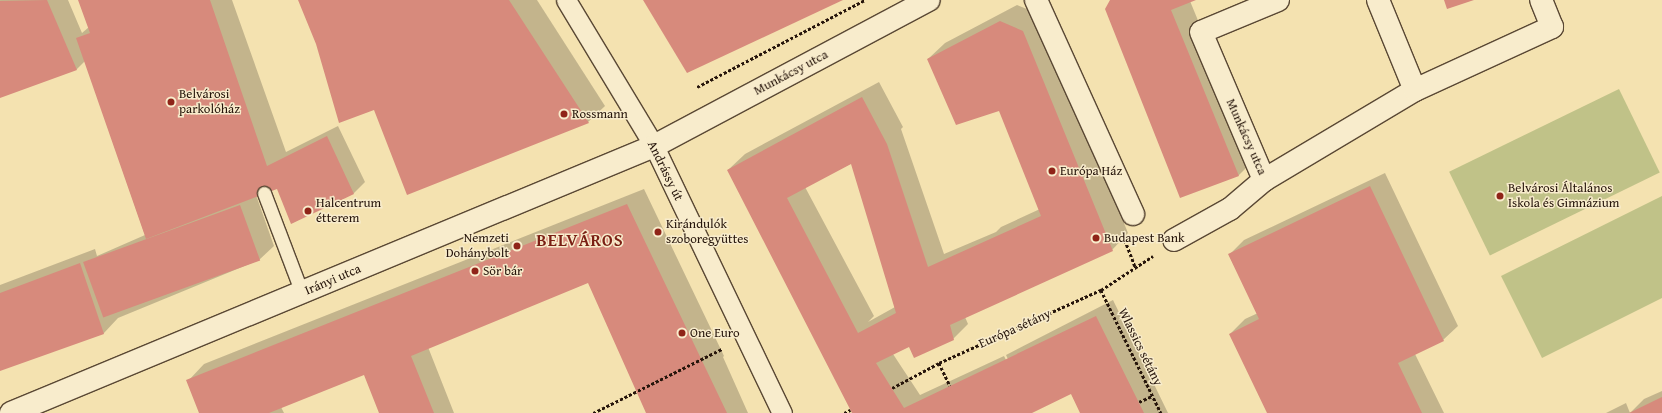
<!DOCTYPE html>
<html>
<head>
<meta charset="utf-8">
<style>
  body { margin:0 }
  #map { position:relative; width:1662px; height:413px; overflow:hidden; background:#f4e2b0; font-family:"Gentium Book Plus",serif }
  div>[style] { position:absolute }
  .green>* { inset:0; background:#c0c288; transform-origin:0 0 }
  .shadow>* { inset:0; background:#0003 }
  .building>* { inset:0; background:#d78a7c; transform-origin:0 0 }
  .path>* { height:2.5px; margin-top:-1.25px; transform-origin:0; background:repeating-linear-gradient(90deg,#26150b 0 3px,transparent 0 5px) }
  .roads { filter:drop-shadow(1px 0 #5a4834) drop-shadow(-1px 0 #5a4834) drop-shadow(0 1px #5a4834) drop-shadow(0 -1px #5a4834) }
  .service>* { height:13px; margin:-6.5px; padding:0 6.5px; transform-origin:6.5px; border-radius:6.5px; background:#f8eccc }
  .pedestrian>* { height:19px; margin:-9.5px; padding:0 9.5px; transform-origin:9.5px; border-radius:9.5px; background:#f8eccc }
  .minor>* { height:22px; margin:-11px; padding:0 11px; transform-origin:11px; border-radius:11px; background:#f8eccc }
  .dots>* { width:11px; height:11px; translate:-50% -50%; box-sizing:border-box; border:2px solid #f8eccc; border-radius:50% }
  span { translate:-50% -50%; white-space:nowrap; text-align:center; line-height:1.15; -webkit-text-stroke:3px #f8eccc; paint-order:stroke }
  .street-label { font-size:13px; color:#26150b }
  .poi-label { font-size:13px; color:#26150b }
  .left { translate:0 -50%; text-align:left }
  .right { translate:-100% -50%; text-align:right }
  .district-label { font-size:17px; color:#7a1f14; font-weight:700; letter-spacing:1px }
</style>
</head>
<body>
<div id="map">
  <div class="green">
    <div style="left:1619px;top:89px;width:93px;height:189px;rotate:64deg"></div>
    <div style="clip-path:polygon(1662px 196px,1662px 298px,1542px 358px,1501px 276px)"></div>
  </div>
  <div class="shadow">
    <div style="clip-path:polygon(0 0,68px 0,82px 33px,89px 27px,79px 0,232px 0,286px 152px,338px 126px,365px 182px,354px 193px,292px 223px,277px 187px,256px 195px,274px 246px,259px 260px,118px 318px,104px 333px,0 370px,0 285px,95px 249px,97px 256px,145px 235px,85px 61px,77px 69px,0 96px)"></div>
    <div style="clip-path:polygon(299px 0,537px 0,605px 106px,588px 122px,375px 108px,317px 44px)"></div>
    <div style="clip-path:polygon(1111px 0,1193px 0,1190px 1px,1255px 159px,1239px 175px,1181px 196px)"></div>
    <div style="clip-path:polygon(evenodd,1017px 5px,1039px 14px,1128px 233px,1112px 250px,965px 317px,968px 324px,953px 339px,910px 346px,893px 354px,920px 395px,1004px 356px,1031px 409px,1006px 355px,1113px 300px,1168px 413px,1081px 413px,1071px 393px,1029px 413px,853px 413px,728px 170px,745px 154px,879px 82px,903px 127px,901px 129px,944px 254px,996px 232px,1001px 227px,1040px 209px,1000px 109px,928px 59px,945px 43px,1017px 5px,856px 161px,895px 307px,868px 322px,874px 316px,805px 187px,856px 161px)"></div>
    <div style="clip-path:polygon(1385px 173px,1458px 326px,1443px 340px,1415px 354px,1444px 413px,1268px 413px,1230px 334px,1245px 319px,1258px 313px,1229px 255px,1244px 240px)"></div>
    <div style="clip-path:polygon(644px 189px,724px 356px,723px 357px,748px 413px,647px 413px,589px 282px,428px 347px,454px 413px,380px 413px,369px 371px,281px 407px,284px 413px,200px 413px,188px 381px,204px 364px)"></div>
    <div style="clip-path:polygon(1662px 391px,1662px 413px,1606px 413px,1626px 403px,1630px 413px,1644px 399px)"></div>
  </div>
  <div class="building">
    <div style="clip-path:polygon(47px 0,77px 70px,0 98px,0 1px)"></div>
    <div style="clip-path:polygon(78px 0,210px 0,267px 166px,327px 136px,354px 194px,291px 224px,277px 189px,146px 239px,76px 38px,90px 33px)"></div>
    <div style="clip-path:polygon(298px 0,509px 0,589px 123px,407px 195px,374px 110px,339px 123px,316px 44px)"></div>
    <div style="clip-path:polygon(643px 0,843px 0,687px 73px)"></div>
    <div style="clip-path:polygon(1110px 0,1196px 0,1171px 10px,1239px 176px,1180px 198px,1105px 9px)"></div>
    <div style="clip-path:polygon(1444px 0,1474px 0,1447px 9px)"></div>
    <div style="clip-path:polygon(evenodd,1000px 21px,1023px 31px,1113px 251px,950px 325px,954px 340px,914px 358px,909px 347px,876px 363px,904px 408px,1096px 316px,1144px 413px,1080px 413px,1071px 394px,1032px 413px,852px 413px,727px 170px,862px 97px,887px 144px,928px 267px,1041px 216px,999px 111px,956px 125px,927px 59px,1000px 21px,851px 164px,896px 313px,858px 333px,787px 198px,851px 164px)"></div>
    <div style="clip-path:polygon(1370px 186px,1444px 341px,1398px 363px,1422px 413px,1267px 413px,1229px 334px,1259px 319px,1228px 254px)"></div>
    <div style="clip-path:polygon(627px 204px,727px 413px,646px 413px,588px 283px,411px 356px,434px 413px,379px 413px,364px 375px,269px 413px,199px 413px,186px 380px)"></div>
    <div style="left:240px;top:205px;width:59px;height:167px;rotate:70deg"></div>
    <div style="clip-path:polygon(80px 263px,104px 334px,0 371px,0 293px)"></div>
    <div style="clip-path:polygon(1662px 397px,1662px 413px,1629px 413px)"></div>
  </div>
  <div class="path">
    <div style="left:697px;top:87px;width:189px;rotate:-27.4deg"></div>
    <div style="left:1125px;top:240px;width:30px;rotate:69deg"></div>
    <div style="left:1101px;top:290px;width:137px;rotate:64deg"></div>
    <div style="left:939px;top:363px;width:25px;rotate:64deg"></div>
    <div style="left:892px;top:388px;width:53px;rotate:-28deg"></div>
    <div style="left:939px;top:363px;width:178px;rotate:-24.3deg"></div>
    <div style="left:1101px;top:290px;width:62px;rotate:-33.2deg"></div>
    <div style="left:1139px;top:402px;width:14px;rotate:-25deg"></div>
    <div style="left:593px;top:413px;width:144px;rotate:-26.4deg"></div>
    <div style="left:844px;top:413px;width:7px;rotate:-27deg"></div>
  </div>
  <div class="roads">
    <div class="service">
      <div style="left:264px;top:193px;width:107px;rotate:69.2deg"></div>
    </div>
    <div class="pedestrian">
      <div style="left:566px;top:0;width:170px;rotate:58.9deg"></div>
      <div style="left:654px;top:146px;width:296px;rotate:64.4deg"></div>
    </div>
    <div class="minor">
      <div style="left:1036px;top:0;width:235px;rotate:65.6deg"></div>
      <div style="left:1278px;top:0;width:83px;rotate:157.4deg"></div>
      <div style="left:1201px;top:32px;width:161px;rotate:66.9deg"></div>
      <div style="left:1264px;top:180px;width:176px;rotate:-30.8deg"></div>
      <div style="left:1415px;top:90px;width:151px;rotate:-24.7deg"></div>
      <div style="left:1552px;top:27px;width:29px;rotate:-112deg"></div>
      <div style="left:1378px;top:0;width:97px;rotate:67.7deg"></div>
      <div style="left:1174px;top:240px;width:64px;rotate:-29deg"></div>
      <div style="left:1230px;top:209px;width:45px;rotate:-40.5deg"></div>
      <div style="left:11px;top:413px;width:696px;rotate:-22.55deg"></div>
      <div style="left:654px;top:146px;width:311px;rotate:-28deg"></div>
    </div>
  </div>
  <div class="dots">
    <div style="left:171px;top:102px;background:#8f2418"></div>
    <div style="left:564px;top:114px;background:#8f2418"></div>
    <div style="left:1052px;top:171px;background:#8f2418"></div>
    <div style="left:1500px;top:196px;background:#8f2418"></div>
    <div style="left:308px;top:211px;background:#8f2418"></div>
    <div style="left:658px;top:232px;background:#8f2418"></div>
    <div style="left:1096px;top:238px;background:#8f2418"></div>
    <div style="left:517px;top:246px;background:#8f2418"></div>
    <div style="left:475px;top:271px;background:#8f2418"></div>
    <div style="left:682px;top:333px;background:#8f2418"></div>
  </div>
  <div class="street-label">
    <span style="left:791px;top:73px;rotate:-28deg">Munkácsy utca</span>
    <span style="left:1246px;top:137px;rotate:66deg">Munkácsy utca</span>
    <span style="left:665px;top:171px;rotate:64deg">Andrássy út</span>
    <span style="left:333px;top:280px;rotate:-23deg">Irányi utca</span>
    <span style="left:1015px;top:329px;rotate:-24deg">Európa sétány</span>
    <span style="left:1140px;top:347px;rotate:64deg">Wlassics sétány</span>
  </div>
  <div class="poi-label">
    <span class="left" style="left:179px;top:102px">Belvárosi<br>parkolóház</span>
    <span class="left" style="left:572px;top:114px">Rossmann</span>
    <span class="left" style="left:1060px;top:171px">Európa Ház</span>
    <span class="left" style="left:1508px;top:196px">Belvárosi Általános<br>Iskola és Gimnázium</span>
    <span class="left" style="left:316px;top:211px">Halcentrum<br>étterem</span>
    <span class="left" style="left:666px;top:232px">Kirándulók<br>szoboregyüttes</span>
    <span class="left" style="left:1104px;top:238px">Budapest Bank</span>
    <span class="right" style="left:509px;top:246px">Nemzeti<br>Dohánybolt</span>
    <span class="left" style="left:483px;top:271px">Sör bár</span>
    <span class="left" style="left:690px;top:333px">One Euro</span>
  </div>
  <div class="district-label">
    <span style="left:580px;top:240px">BELVÁROS</span>
  </div>
</div>
</body>
</html>
